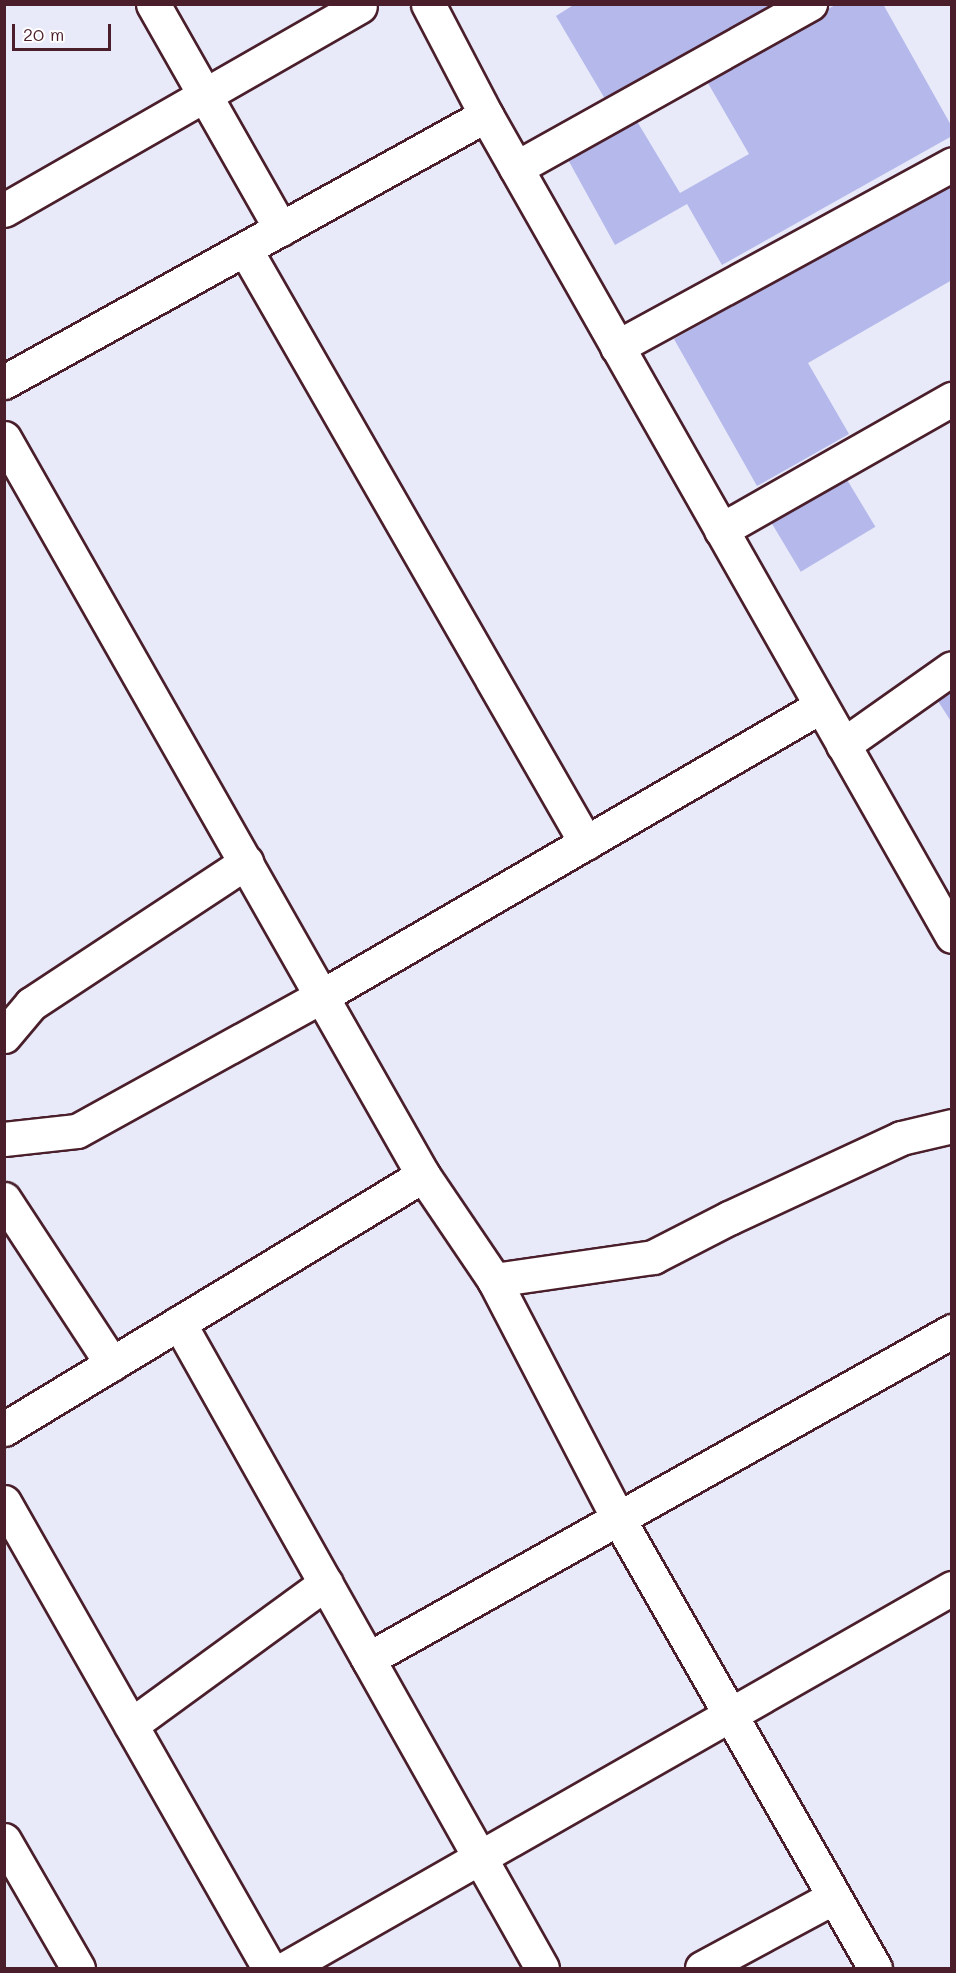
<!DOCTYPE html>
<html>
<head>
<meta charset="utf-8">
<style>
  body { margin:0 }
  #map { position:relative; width:956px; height:1973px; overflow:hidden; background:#e8eaf9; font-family:Mali,sans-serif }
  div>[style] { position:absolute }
  .building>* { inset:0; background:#b4b8ea; transform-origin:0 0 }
  .roads { filter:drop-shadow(2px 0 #4a1f2b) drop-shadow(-2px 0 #4a1f2b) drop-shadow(0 2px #4a1f2b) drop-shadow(0 -2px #4a1f2b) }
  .minor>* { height:33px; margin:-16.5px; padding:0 16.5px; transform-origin:16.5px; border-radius:16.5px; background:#fff }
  span { translate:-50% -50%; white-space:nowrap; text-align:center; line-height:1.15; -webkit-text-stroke:4.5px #fff; paint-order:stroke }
  .frame { position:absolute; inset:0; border:6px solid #4a1f2b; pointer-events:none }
  .scale { position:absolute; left:12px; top:24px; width:99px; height:27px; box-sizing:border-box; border:3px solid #4a1f2b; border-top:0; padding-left:8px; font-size:18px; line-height:21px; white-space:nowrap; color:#4a1f2b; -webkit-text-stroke:4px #fff; paint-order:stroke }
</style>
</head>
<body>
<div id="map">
  <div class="building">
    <div style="clip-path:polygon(575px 4px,775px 4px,608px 104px,556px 16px)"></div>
    <div style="clip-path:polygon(837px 4px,883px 4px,952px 127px,952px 136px,722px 265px,687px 204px,615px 245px,566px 156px,635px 118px,680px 193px,749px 154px,705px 78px)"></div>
    <div style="clip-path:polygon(952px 182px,952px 280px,808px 363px,849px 434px,757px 486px,674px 339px)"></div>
    <div style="left:846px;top:478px;width:57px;height:87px;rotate:59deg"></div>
    <div style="clip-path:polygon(952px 673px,952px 723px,929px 687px)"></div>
  </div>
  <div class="roads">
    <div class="minor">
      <div style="left:153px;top:4px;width:259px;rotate:60.4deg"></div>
      <div style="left:428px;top:4px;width:125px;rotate:62.4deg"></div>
      <div style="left:486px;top:115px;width:944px;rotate:60.42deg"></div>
      <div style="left:516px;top:168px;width:337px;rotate:-29.2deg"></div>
      <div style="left:4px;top:210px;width:410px;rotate:-29.8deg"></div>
      <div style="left:245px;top:249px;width:685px;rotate:60.14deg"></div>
      <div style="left:617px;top:347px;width:382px;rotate:-28.6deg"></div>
      <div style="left:4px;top:382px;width:551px;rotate:-28.98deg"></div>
      <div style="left:4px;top:438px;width:848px;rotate:60.38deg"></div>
      <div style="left:423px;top:1175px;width:127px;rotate:55.9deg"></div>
      <div style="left:494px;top:1280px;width:268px;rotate:62.5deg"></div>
      <div style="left:618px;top:1518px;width:518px;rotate:60.27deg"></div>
      <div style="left:721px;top:530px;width:266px;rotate:-29.6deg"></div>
      <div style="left:843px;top:745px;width:133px;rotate:-35.2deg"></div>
      <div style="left:4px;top:1036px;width:42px;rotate:-49.8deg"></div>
      <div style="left:31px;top:1004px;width:258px;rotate:-33.4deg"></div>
      <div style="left:4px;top:1139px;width:73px;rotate:-6.3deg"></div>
      <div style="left:77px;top:1131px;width:280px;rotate:-28.9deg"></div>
      <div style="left:322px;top:996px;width:577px;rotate:-30.16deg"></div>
      <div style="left:4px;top:1199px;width:197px;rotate:56.8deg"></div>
      <div style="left:494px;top:1280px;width:161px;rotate:-8.2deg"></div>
      <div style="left:653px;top:1257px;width:85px;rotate:-27.2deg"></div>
      <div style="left:729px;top:1218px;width:190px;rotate:-24.9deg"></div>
      <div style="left:901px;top:1138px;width:52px;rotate:-13.2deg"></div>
      <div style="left:179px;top:1323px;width:740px;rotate:60.63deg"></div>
      <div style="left:4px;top:1429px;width:490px;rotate:-31.2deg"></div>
      <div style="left:4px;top:1502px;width:536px;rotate:60.37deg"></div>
      <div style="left:368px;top:1659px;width:670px;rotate:-29.32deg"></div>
      <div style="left:131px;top:1725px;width:241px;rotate:-36.1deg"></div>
      <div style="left:4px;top:1840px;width:148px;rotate:60deg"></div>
      <div style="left:286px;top:1968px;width:767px;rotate:-29.71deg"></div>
      <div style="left:702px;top:1968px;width:150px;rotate:-28.3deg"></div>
    </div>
  </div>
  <div class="frame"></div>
  <div class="scale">20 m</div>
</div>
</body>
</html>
